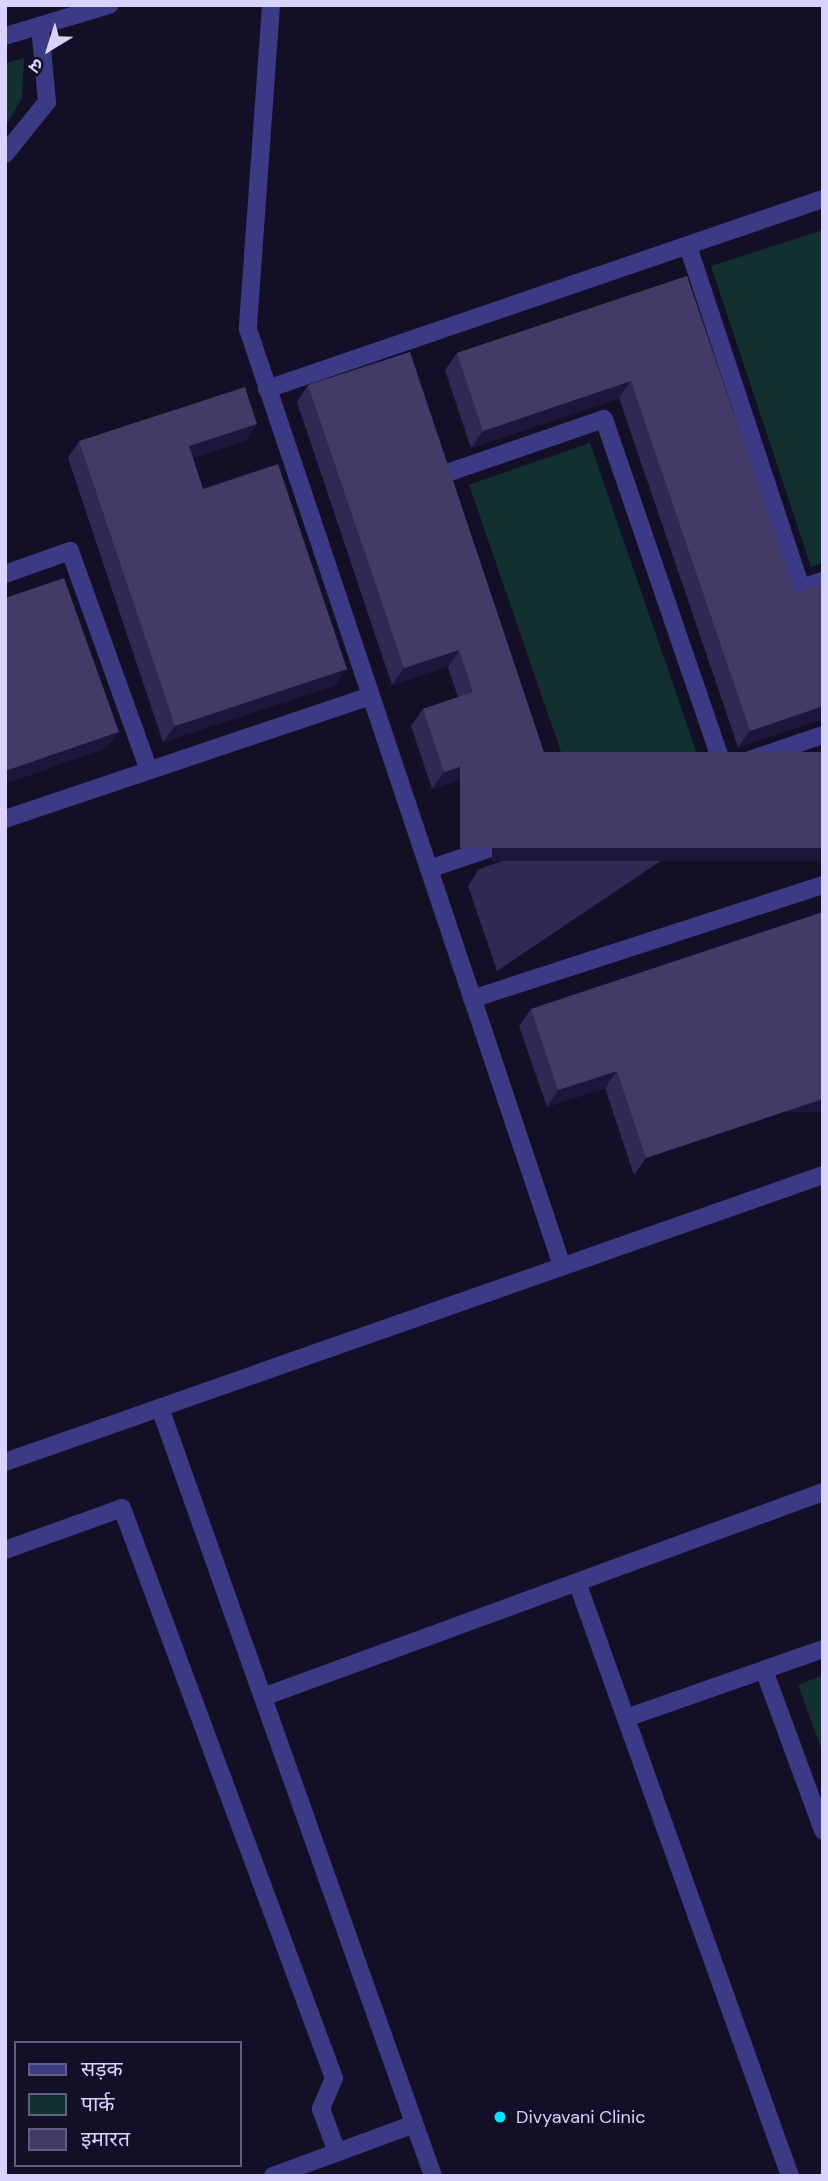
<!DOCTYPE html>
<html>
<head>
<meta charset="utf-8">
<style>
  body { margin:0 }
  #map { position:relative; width:828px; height:2181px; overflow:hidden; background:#130f26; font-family:"DM Sans","Noto Sans Devanagari",sans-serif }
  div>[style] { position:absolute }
  .green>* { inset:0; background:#12302f; transform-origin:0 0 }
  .service>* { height:18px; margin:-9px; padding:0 9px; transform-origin:9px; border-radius:9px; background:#3d3a85 }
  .minor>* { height:18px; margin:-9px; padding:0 9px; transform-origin:9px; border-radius:9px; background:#3d3a85 }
  .tertiary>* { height:18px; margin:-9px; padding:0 9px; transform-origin:9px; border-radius:9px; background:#3d3a85 }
  .wall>* { inset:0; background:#312854 }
  .shaded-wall>* { inset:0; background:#1d163a; transform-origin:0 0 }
  .building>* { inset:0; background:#433a66; transform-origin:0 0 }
  .dots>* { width:19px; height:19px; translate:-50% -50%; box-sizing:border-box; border:4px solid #130f26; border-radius:50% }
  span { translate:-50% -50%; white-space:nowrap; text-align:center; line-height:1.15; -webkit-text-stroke:6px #130f26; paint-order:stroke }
  .poi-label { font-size:18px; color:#d9d4ff }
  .left { translate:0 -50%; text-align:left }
  .frame { position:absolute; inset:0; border:7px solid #d9d4ff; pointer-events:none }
  .legend { position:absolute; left:14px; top:2041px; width:228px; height:126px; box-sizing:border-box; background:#130f26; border:2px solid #625e7d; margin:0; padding:9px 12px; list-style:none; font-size:21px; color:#d9d4ff }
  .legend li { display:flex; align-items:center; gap:14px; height:35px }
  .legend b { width:35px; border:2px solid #625e7d }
  .north { position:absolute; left:14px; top:14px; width:70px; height:70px; -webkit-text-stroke:5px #130f26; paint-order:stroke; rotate:218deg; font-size:19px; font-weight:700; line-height:28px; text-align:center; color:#d9d4ff }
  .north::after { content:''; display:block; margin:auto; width:24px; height:32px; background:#d9d4ff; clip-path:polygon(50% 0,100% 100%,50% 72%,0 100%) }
</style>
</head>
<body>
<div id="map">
  <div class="green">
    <div style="clip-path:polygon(24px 58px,22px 98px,5px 127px,5px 63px)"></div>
    <div style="clip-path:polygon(823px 230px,823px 563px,811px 567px,711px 266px)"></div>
    <div style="left:590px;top:443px;width:327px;height:128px;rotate:71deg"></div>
    <div style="clip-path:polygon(823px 1675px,823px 1753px,798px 1685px)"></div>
  </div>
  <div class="service">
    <div style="left:5px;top:36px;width:109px;rotate:-16.6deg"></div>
    <div style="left:5px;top:154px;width:67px;rotate:-51.1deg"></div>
    <div style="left:47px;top:102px;width:76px;rotate:-95.3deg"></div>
    <div style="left:688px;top:246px;width:360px;rotate:71.7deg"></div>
    <div style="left:801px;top:588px;width:23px;rotate:-18deg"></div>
    <div style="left:444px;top:474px;width:169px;rotate:-19deg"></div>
    <div style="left:604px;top:419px;width:370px;rotate:71.1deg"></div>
    <div style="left:549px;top:780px;width:46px;rotate:70.8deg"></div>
    <div style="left:472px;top:999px;width:369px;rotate:-18deg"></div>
    <div style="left:5px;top:1550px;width:124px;rotate:-19.7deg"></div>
    <div style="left:122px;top:1508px;width:608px;rotate:69.6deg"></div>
    <div style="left:334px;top:2078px;width:34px;rotate:113deg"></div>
    <div style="left:321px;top:2109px;width:46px;rotate:69.6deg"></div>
    <div style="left:764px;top:1670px;width:171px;rotate:69.8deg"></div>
    <div style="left:626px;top:1718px;width:209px;rotate:-19.3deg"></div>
    <div style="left:273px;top:2176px;width:150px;rotate:-20.2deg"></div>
  </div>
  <div class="minor">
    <div style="left:271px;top:5px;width:325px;rotate:94.1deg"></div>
    <div style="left:248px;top:329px;width:988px;rotate:71.47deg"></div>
    <div style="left:267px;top:389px;width:588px;rotate:-18.87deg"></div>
    <div style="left:5px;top:574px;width:69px;rotate:-19.5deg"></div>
    <div style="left:70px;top:551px;width:233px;rotate:70.2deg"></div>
    <div style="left:5px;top:819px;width:386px;rotate:-18.6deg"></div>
    <div style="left:429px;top:869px;width:416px;rotate:-18.8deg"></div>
    <div style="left:160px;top:1408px;width:815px;rotate:70.43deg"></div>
    <div style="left:577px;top:1582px;width:631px;rotate:70.27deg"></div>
    <div style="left:263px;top:1697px;width:596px;rotate:-20.11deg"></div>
  </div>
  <div class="tertiary">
    <div style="left:5px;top:1462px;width:867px;rotate:-19.33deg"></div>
  </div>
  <div class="wall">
    <div style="clip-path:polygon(687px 276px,823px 719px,738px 747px,619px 398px,471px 448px,445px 370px,457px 353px)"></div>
    <div style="clip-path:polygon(410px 352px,547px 814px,500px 829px,481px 773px,432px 789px,411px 726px,423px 709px,458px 697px,448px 667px,392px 685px,297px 402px,308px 385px)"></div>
    <div style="clip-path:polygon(257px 424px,245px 441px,193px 458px,203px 489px,347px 669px,335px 685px,163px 742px,68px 458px,79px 441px)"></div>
    <div style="clip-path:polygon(823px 752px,497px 971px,468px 886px,479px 869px)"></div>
    <div style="clip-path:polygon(823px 912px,634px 1175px,605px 1088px,547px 1107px,519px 1026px,531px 1009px)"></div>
  </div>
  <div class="shaded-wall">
    <div style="clip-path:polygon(631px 381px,619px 398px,471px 448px,483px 431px)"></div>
    <div style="clip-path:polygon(257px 424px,245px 441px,177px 463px,189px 446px)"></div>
    <div style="clip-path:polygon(459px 650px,448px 667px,392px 685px,404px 668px)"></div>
    <div style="clip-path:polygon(347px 669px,335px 685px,163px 742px,175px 726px)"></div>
    <div style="clip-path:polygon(823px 706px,823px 719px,738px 747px,750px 731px)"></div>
    <div style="clip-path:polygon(119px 732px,107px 748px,5px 784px,5px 771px)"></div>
    <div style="clip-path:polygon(493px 756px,481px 773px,432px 789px,444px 772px)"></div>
    <div style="clip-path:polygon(559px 797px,547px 814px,500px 829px,512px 812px)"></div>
    <div style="left:823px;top:848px;width:13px;height:331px;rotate:90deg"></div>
    <div style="clip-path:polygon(617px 1071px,605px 1088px,547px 1107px,558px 1090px)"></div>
    <div style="left:823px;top:1099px;width:13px;height:187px;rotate:90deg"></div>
  </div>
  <div class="building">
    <div style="clip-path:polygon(687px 276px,795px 593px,823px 584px,823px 706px,750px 731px,631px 381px,483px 431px,457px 353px)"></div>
    <div style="clip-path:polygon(410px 352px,559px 797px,512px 812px,493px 756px,444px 772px,423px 709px,473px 692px,459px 650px,404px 668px,308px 385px)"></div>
    <div style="clip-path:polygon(245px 387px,257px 424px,189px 446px,203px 489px,278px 464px,347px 669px,175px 726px,79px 441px)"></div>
    <div style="clip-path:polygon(64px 578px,119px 732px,5px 771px,5px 598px)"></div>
    <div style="left:823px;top:752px;width:96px;height:363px;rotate:90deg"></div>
    <div style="clip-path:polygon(823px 912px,823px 1099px,646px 1158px,617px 1071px,558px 1090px,531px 1009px)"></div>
  </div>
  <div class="dots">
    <div style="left:500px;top:2117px;background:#00e5ff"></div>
  </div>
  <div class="poi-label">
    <span class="left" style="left:516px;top:2117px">Divyavani Clinic</span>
  </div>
  <div class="frame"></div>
  <ul class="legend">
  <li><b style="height:9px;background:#3d3a85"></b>सड़क</li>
  <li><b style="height:19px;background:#12302f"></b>पार्क</li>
  <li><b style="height:19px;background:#433a66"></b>इमारत</li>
  </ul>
  <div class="north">उ</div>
</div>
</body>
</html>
